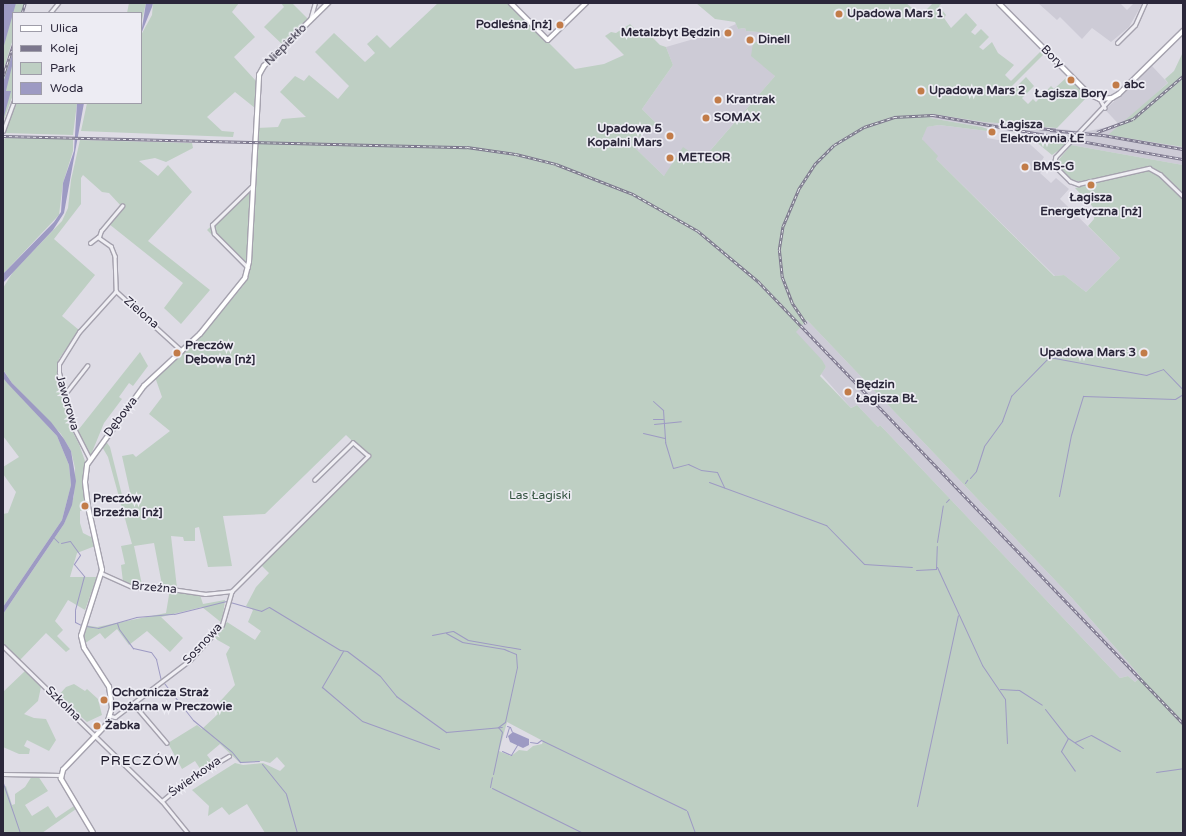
<!DOCTYPE html>
<html>
<head>
<meta charset="utf-8">
<style>
  body { margin:0 }
  #map { position:relative; width:1186px; height:836px; overflow:hidden; background:#dedce5; font-family:"Varela Round",sans-serif }
  div>[style] { position:absolute }
  .built>* { inset:0; background:#cdcbd6; transform-origin:0 0 }
  .green>* { inset:0; background:#becfc3 }
  .water>* { inset:0; background:#9d9ac3 }
  .stream>* { height:1px; margin:-0.5px; padding:0 0.5px; transform-origin:0.5px; border-radius:0.5px; background:#9d9ac3 }
  .roads { filter:drop-shadow(1px 0 #a5a2ae) drop-shadow(-1px 0 #a5a2ae) drop-shadow(0 1px #a5a2ae) drop-shadow(0 -1px #a5a2ae) }
  .street>* { height:2.5px; margin:-1.25px; padding:0 1.25px; transform-origin:1.25px; border-radius:1.25px; background:#f0eff4 }
  .secondary>* { height:3.5px; margin:-1.75px; padding:0 1.75px; transform-origin:1.75px; border-radius:1.75px; background:#fff }
  .rail>* { height:2.5px; margin-top:-1.25px; transform-origin:0; background:repeating-linear-gradient(90deg,#edecf3 0 3px,#7c778d 0 6px); box-sizing:border-box; border-block:1px solid #7c778d }
  .dots>* { width:11px; height:11px; translate:-50% -50%; box-sizing:border-box; border:2px solid #edecf3; border-radius:50% }
  span { translate:-50% -50%; white-space:nowrap; text-align:center; line-height:1.15; -webkit-text-stroke:3.5px #edecf3; paint-order:stroke }
  .poi-label { font-size:12px; color:#2b273a; font-weight:700 }
  .left { translate:0 -50%; text-align:left }
  .right { translate:-100% -50%; text-align:right }
  .street-label { font-size:12px; color:#2b273a }
  .park-label { font-size:12px; color:#365542 }
  .quarter-label { font-size:14px; color:#1e1a2b; letter-spacing:1px }
  .frame { position:absolute; inset:0; border:4px solid #2b273a; pointer-events:none }
  .legend { position:absolute; left:12px; top:12px; width:130px; height:92px; box-sizing:border-box; background:#edecf3; border:1px solid #9f9da9; margin:0; padding:5px 7px; list-style:none; font-size:12px; color:#2b273a }
  .legend li { display:flex; align-items:center; gap:8px; height:20px }
  .legend b { width:20px; border:1px solid #9f9da9 }
</style>
</head>
<body>
<div id="map">
  <div class="built">
    <div style="clip-path:polygon(1038px 3px,1120px 3px,1127px 10px,1134px 3px,1142px 4px,1129px 27px,1111px 42px,1092px 28px,1082px 39px,1060px 17px,1057px 20px)"></div>
    <div style="clip-path:polygon(736px 24px,738px 29px,745px 28px,746px 31px,769px 33px,769px 38px,753px 43px,775px 76px,701px 161px,664px 176px,631px 144px,656px 123px,642px 109px,673px 65px,666px 47px,718px 32px)"></div>
    <div style="left:1152px;top:66px;width:23px;height:64px;rotate:47deg"></div>
    <div style="clip-path:polygon(932px 114px,984px 122px,1081px 131px,1068px 144px,1009px 131px,930px 118px)"></div>
    <div style="clip-path:polygon(939px 125px,987px 131px,987px 138px,998px 140px,1020px 135px,1044px 157px,1041px 162px,1046px 167px,1040px 173px,1051px 183px,1056px 178px,1069px 189px,1060px 199px,1120px 258px,1086px 292px,1064px 275px,1055px 276px,936px 159px,922px 139px,926px 127px)"></div>
    <div style="clip-path:polygon(1117px 125px,1118px 128px,1109px 135px,1183px 147px,1183px 165px,1071px 145px,1084px 132px)"></div>
    <div style="clip-path:polygon(807px 320px,1072px 598px,1141px 677px,1135px 682px,1128px 676px,1120px 678px,880px 425px,878px 427px,857px 405px,851px 408px,821px 374px,826px 367px,795px 332px)"></div>
  </div>
  <div class="green">
    <div style="clip-path:polygon(3px 3px,25px 3px,21px 13px,13px 13px,13px 39px,3px 71px)"></div>
    <div style="clip-path:polygon(129px 3px,146px 3px,141px 24px,141px 13px,127px 13px)"></div>
    <div style="clip-path:polygon(153px 3px,239px 3px,232px 12px,255px 37px,234px 57px,256px 81px,255px 108px,235px 92px,207px 117px,222px 131px,234px 132px,233px 137px,81px 131px,87px 103px,141px 103px,141px 35px,152px 15px)"></div>
    <div style="clip-path:polygon(281px 3px,292px 3px,309px 20px,283px 45px,264px 27px,284px 7px)"></div>
    <div style="clip-path:polygon(evenodd,438px 3px,509px 3px,575px 69px,604px 64px,624px 55px,605px 36px,611px 32px,616px 33px,630px 24px,644px 38px,651px 36px,660px 45px,666px 47px,673px 65px,642px 109px,656px 123px,631px 144px,664px 176px,683px 147px,702px 160px,775px 76px,751px 56px,753px 43px,769px 38px,769px 33px,746px 31px,745px 28px,738px 29px,735px 22px,715px 19px,696px 3px,906px 3px,921px 15px,933px 3px,942px 3px,939px 6px,946px 15px,944px 18px,951px 28px,966px 13px,977px 25px,971px 32px,975px 35px,981px 29px,989px 37px,979px 47px,983px 50px,992px 42px,998px 53px,1014px 65px,1005px 75px,1011px 81px,1042px 50px,1045px 53px,1010px 88px,1012px 91px,1026px 77px,1034px 86px,1022px 98px,1028px 104px,1033px 99px,1036px 102px,1051px 86px,1054px 89px,1067px 77px,1088px 96px,1057px 128px,984px 122px,932px 114px,930px 118px,982px 127px,988px 129px,987px 131px,939px 125px,927px 127px,922px 139px,938px 156px,936px 159px,1054px 276px,1064px 275px,1086px 292px,1120px 258px,1088px 226px,1094px 219px,1093px 207px,1075px 188px,1147px 170px,1158px 174px,1183px 199px,1183px 833px,265px 833px,247px 804px,229px 815px,222px 807px,208px 816px,209px 806px,192px 790px,216px 775px,235px 763px,243px 765px,263px 763px,280px 771px,285px 766px,277px 757px,270px 763px,263px 761px,240px 763px,220px 744px,207px 755px,213px 763px,201px 770px,195px 761px,182px 769px,168px 743px,197px 725px,202px 729px,218px 714px,214px 708px,235px 685px,226px 654px,230px 647px,214px 638px,227px 622px,255px 640px,261px 631px,248px 622px,253px 610px,246px 606px,256px 587px,269px 573px,260px 564px,369px 457px,346px 435px,265px 514px,223px 516px,232px 566px,208px 567px,199px 527px,195px 528px,195px 541px,184px 541px,183px 537px,171px 536px,177px 588px,162px 585px,154px 543px,134px 546px,142px 585px,133px 586px,123px 582px,121px 565px,125px 564px,121px 546px,132px 544px,108px 457px,101px 445px,105px 440px,110px 447px,124px 503px,132px 501px,122px 456px,133px 454px,136px 457px,170px 431px,149px 414px,162px 397px,155px 377px,194px 345px,243px 286px,249px 273px,257px 128px,278px 127px,282px 119px,306px 117px,280px 92px,295px 76px,304px 81px,309px 75px,338px 99px,349px 86px,315px 52px,334px 33px,365px 62px,375px 53px,367px 44px,377px 35px,390px 48px,438px 3px,807px 320px,1072px 598px,1141px 677px,1135px 682px,1128px 676px,1120px 678px,880px 425px,878px 427px,857px 405px,851px 408px,820px 376px,826px 367px,822px 360px,796px 332px,807px 320px,438px 3px,507px 722px,543px 741px,542px 744px,533px 746px,527px 751px,519px 750px,511px 756px,499px 751px,507px 722px)"></div>
    <div style="clip-path:polygon(1183px 52px,1183px 147px,1108px 135px,1168px 83px,1165px 79px,1174px 71px)"></div>
    <div style="clip-path:polygon(12px 55px,13px 95px,3px 122px,3px 78px)"></div>
    <div style="clip-path:polygon(15px 103px,77px 103px,73px 135px,4px 133px)"></div>
    <div style="clip-path:polygon(1009px 131px,1038px 137px,1068px 144px,1052px 155px,1030px 137px)"></div>
    <div style="clip-path:polygon(6px 138px,73px 139px,73px 151px,63px 183px,59px 215px,3px 274px,3px 140px)"></div>
    <div style="clip-path:polygon(80px 140px,192px 143px,193px 148px,166px 162px,155px 158px,139px 161px,158px 176px,168px 165px,192px 192px,148px 241px,210px 290px,181px 324px,164px 308px,183px 283px,109px 224px,122px 207px,109px 193px,102px 192px,83px 175px,81px 178px,81px 204px,54px 239px,95px 275px,62px 316px,79px 330px,59px 359px,57px 373px,69px 425px,79px 444px,86px 464px,87px 509px,80px 511px,80px 523px,83px 533px,93px 538px,95px 546px,77px 553px,70px 577px,97px 577px,85px 610px,68px 600px,55px 621px,63px 630px,57px 636px,70px 649px,66px 652px,46px 633px,20px 660px,3px 643px,3px 614px,64px 524px,74px 496px,75px 468px,71px 451px,61px 434px,12px 383px,4px 371px,3px 288px,13px 272px,62px 221px,68px 208px,71px 180px)"></div>
    <div style="clip-path:polygon(1071px 145px,1183px 165px,1183px 193px,1152px 167px,1143px 167px,1083px 182px,1072px 180px,1056px 163px)"></div>
    <div style="clip-path:polygon(251px 189px,247px 266px,246px 269px,207px 230px)"></div>
    <div style="clip-path:polygon(140px 352px,148px 366px,133px 386px,129px 383px,119px 397px,122px 399px,104px 423px,90px 457px,75px 429px,79px 429px)"></div>
    <div style="clip-path:polygon(3px 378px,57px 436px,69px 465px,71px 485px,62px 520px,3px 607px,3px 514px,8px 513px,16px 492px,3px 474px,3px 467px,19px 457px,3px 436px)"></div>
    <div style="clip-path:polygon(170px 589px,200px 595px,203px 604px,225px 600px,222px 623px,202px 607px,161px 617px,183px 638px,170px 652px,147px 631px,129px 645px,117px 629px,105px 639px,100px 633px,84px 644px,84px 625px,97px 627px,166px 613px)"></div>
    <div style="clip-path:polygon(25px 671px,41px 687px,38px 701px,24px 714px,34px 718px,46px 719px,56px 740px,49px 751px,27px 740px,24px 746px,30px 749px,29px 754px,19px 754px,3px 747px,3px 692px)"></div>
    <div style="clip-path:polygon(74px 684px,85px 691px,87px 689px,98px 699px,102px 715px,87px 722px,58px 696px,66px 687px)"></div>
    <div style="clip-path:polygon(32px 776px,38px 776px,48px 791px,25px 805px,32px 816px,48px 806px,56px 818px,74px 806px,76px 809px,42px 833px,3px 833px,3px 787px,6px 786px,12px 805px,15px 804px,15px 794px,25px 787px)"></div>
  </div>
  <div class="water">
    <div style="clip-path:polygon(3px 3px,16px 3px,3px 49px)"></div>
    <div style="clip-path:polygon(146px 3px,153px 3px,152px 7px,141px 34px)"></div>
    <div style="clip-path:polygon(12px 55px,13px 62px,6px 91px,11px 91px,3px 120px,3px 83px)"></div>
    <div style="clip-path:polygon(77px 103px,84px 103px,64px 213px,53px 230px,3px 283px,3px 274px,54px 222px,61px 212px,63px 183px,74px 151px)"></div>
    <div style="clip-path:polygon(3px 370px,12px 383px,51px 422px,64px 439px,71px 451px,76px 481px,72px 505px,64px 524px,3px 614px,3px 607px,62px 520px,71px 485px,69px 465px,57px 436px,8px 384px,3px 378px)"></div>
    <div style="clip-path:polygon(513px 732px,529px 739px,529px 745px,523px 748px,510px 742px,508px 736px)"></div>
  </div>
  <div class="stream">
    <div style="left:653px;top:401px;width:13px;rotate:42deg"></div>
    <div style="left:663px;top:410px;width:32px;rotate:86deg"></div>
    <div style="left:665px;top:442px;width:27px;rotate:73deg"></div>
    <div style="left:673px;top:468px;width:16px;rotate:-15deg"></div>
    <div style="left:688px;top:464px;width:14px;rotate:25deg"></div>
    <div style="left:701px;top:470px;width:16px;rotate:7deg"></div>
    <div style="left:717px;top:472px;width:17px;rotate:65deg"></div>
    <div style="left:653px;top:419px;width:10px"></div>
    <div style="left:654px;top:424px;width:27px;rotate:-6deg"></div>
    <div style="left:643px;top:433px;width:22px;rotate:13deg"></div>
    <div style="left:970px;top:478px;width:9px;rotate:-49deg"></div>
    <div style="left:976px;top:471px;width:26px;rotate:-72deg"></div>
    <div style="left:984px;top:446px;width:31px;rotate:-54deg"></div>
    <div style="left:1002px;top:421px;width:27px;rotate:-70deg"></div>
    <div style="left:1011px;top:396px;width:54px;rotate:-45.7deg"></div>
    <div style="left:1049px;top:357px;width:99px;rotate:10.5deg"></div>
    <div style="left:1146px;top:375px;width:18px;rotate:-19deg"></div>
    <div style="left:1163px;top:369px;width:29px;rotate:46deg"></div>
    <div style="left:709px;top:482px;width:125px;rotate:20.2deg"></div>
    <div style="left:826px;top:525px;width:54px;rotate:45.7deg"></div>
    <div style="left:864px;top:564px;width:48px;rotate:3.6deg"></div>
    <div style="left:965px;top:483px;width:4px;rotate:-56deg"></div>
    <div style="left:1059px;top:496px;width:62px;rotate:-78.9deg"></div>
    <div style="left:1071px;top:435px;width:41px;rotate:-72.9deg"></div>
    <div style="left:1083px;top:396px;width:92px;rotate:1.9deg"></div>
    <div style="left:1175px;top:399px;width:9px;rotate:-32deg"></div>
    <div style="left:946px;top:502px;width:4px;rotate:-45deg"></div>
    <div style="left:54px;top:538px;width:6px;rotate:45deg"></div>
    <div style="left:937px;top:542px;width:37px;rotate:-81deg"></div>
    <div style="left:61px;top:543px;width:9px;rotate:-13deg"></div>
    <div style="left:70px;top:541px;width:17px;rotate:54deg"></div>
    <div style="left:80px;top:555px;width:11px;rotate:124deg"></div>
    <div style="left:74px;top:564px;width:16px;rotate:50deg"></div>
    <div style="left:84px;top:576px;width:35px;rotate:105deg"></div>
    <div style="left:75px;top:610px;width:12px;rotate:90deg"></div>
    <div style="left:75px;top:622px;width:7px;rotate:27deg"></div>
    <div style="left:937px;top:567px;width:108px;rotate:65.3deg"></div>
    <div style="left:982px;top:665px;width:41px;rotate:55.9deg"></div>
    <div style="left:1005px;top:699px;width:44px;rotate:87.4deg"></div>
    <div style="left:916px;top:570px;width:20px;rotate:-3deg"></div>
    <div style="left:936px;top:569px;width:23px;rotate:-88deg"></div>
    <div style="left:230px;top:602px;width:32px;rotate:16deg"></div>
    <div style="left:261px;top:611px;width:9px;rotate:-27deg"></div>
    <div style="left:269px;top:607px;width:83px;rotate:31.2deg"></div>
    <div style="left:340px;top:650px;width:7px;rotate:8deg"></div>
    <div style="left:347px;top:651px;width:41px;rotate:37.1deg"></div>
    <div style="left:380px;top:676px;width:26px;rotate:51deg"></div>
    <div style="left:396px;top:696px;width:62px;rotate:35.8deg"></div>
    <div style="left:446px;top:732px;width:56px;rotate:-5.1deg"></div>
    <div style="left:117px;top:623px;width:6px;rotate:72deg"></div>
    <div style="left:119px;top:629px;width:24px;rotate:54deg"></div>
    <div style="left:133px;top:648px;width:18px;rotate:13deg"></div>
    <div style="left:151px;top:652px;width:9px;rotate:54deg"></div>
    <div style="left:156px;top:659px;width:22px;rotate:77deg"></div>
    <div style="left:86px;top:626px;width:12px;rotate:9deg"></div>
    <div style="left:98px;top:628px;width:40px;rotate:-16deg"></div>
    <div style="left:136px;top:617px;width:38px;rotate:-5deg"></div>
    <div style="left:174px;top:614px;width:54px;rotate:-14deg"></div>
    <div style="left:446px;top:633px;width:18px;rotate:29deg"></div>
    <div style="left:462px;top:642px;width:43px;rotate:9.5deg"></div>
    <div style="left:504px;top:649px;width:13px;rotate:23deg"></div>
    <div style="left:516px;top:654px;width:13px;rotate:86deg"></div>
    <div style="left:517px;top:667px;width:56px;rotate:102.3deg"></div>
    <div style="left:505px;top:722px;width:9px;rotate:144deg"></div>
    <div style="left:498px;top:727px;width:6px;rotate:51deg"></div>
    <div style="left:502px;top:732px;width:43px;rotate:102.1deg"></div>
    <div style="left:432px;top:635px;width:21px;rotate:-11deg"></div>
    <div style="left:453px;top:631px;width:17px;rotate:31deg"></div>
    <div style="left:468px;top:640px;width:53px;rotate:9.8deg"></div>
    <div style="left:343px;top:651px;width:42px;rotate:120.3deg"></div>
    <div style="left:322px;top:687px;width:52px;rotate:40.4deg"></div>
    <div style="left:362px;top:721px;width:82px;rotate:20deg"></div>
    <div style="left:164px;top:683px;width:47px;rotate:51.9deg"></div>
    <div style="left:193px;top:720px;width:50px;rotate:39.4deg"></div>
    <div style="left:232px;top:752px;width:13px;rotate:51deg"></div>
    <div style="left:240px;top:762px;width:19px;rotate:-3deg"></div>
    <div style="left:1000px;top:689px;width:19px;rotate:3deg"></div>
    <div style="left:1019px;top:690px;width:27px;rotate:33deg"></div>
    <div style="left:1045px;top:709px;width:37px;rotate:52deg"></div>
    <div style="left:1068px;top:738px;width:18px;rotate:34deg"></div>
    <div style="left:507px;top:726px;width:3px;rotate:18deg"></div>
    <div style="left:510px;top:727px;width:5px;rotate:68deg"></div>
    <div style="left:506px;top:737px;width:10px;rotate:-73deg"></div>
    <div style="left:1068px;top:738px;width:15px;rotate:118deg"></div>
    <div style="left:1061px;top:751px;width:24px;rotate:55deg"></div>
    <div style="left:530px;top:742px;width:7px;rotate:8deg"></div>
    <div style="left:537px;top:743px;width:5px;rotate:-37deg"></div>
    <div style="left:541px;top:740px;width:161px;rotate:25.8deg"></div>
    <div style="left:1075px;top:742px;width:17px;rotate:-24deg"></div>
    <div style="left:1091px;top:735px;width:33px;rotate:29deg"></div>
    <div style="left:502px;top:751px;width:10px;rotate:24deg"></div>
    <div style="left:511px;top:755px;width:12px;rotate:-59deg"></div>
    <div style="left:262px;top:764px;width:38px;rotate:51deg"></div>
    <div style="left:286px;top:794px;width:41px;rotate:74.2deg"></div>
    <div style="left:1156px;top:772px;width:27px;rotate:-8deg"></div>
    <div style="left:3px;top:783px;width:53px;rotate:71.2deg"></div>
    <div style="left:490px;top:787px;width:10px;rotate:-79deg"></div>
    <div style="left:492px;top:788px;width:102px;rotate:26.3deg"></div>
    <div style="left:917px;top:806px;width:195px;rotate:-77.9deg"></div>
    <div style="left:687px;top:811px;width:23px;rotate:70deg"></div>
  </div>
  <div class="roads">
    <div class="street">
      <div style="left:50px;top:13px;width:13px;rotate:-51deg"></div>
      <div style="left:310px;top:20px;width:18px;rotate:-74deg"></div>
      <div style="left:1117px;top:43px;width:25px;rotate:-45deg"></div>
      <div style="left:1135px;top:25px;width:24px;rotate:-66deg"></div>
      <div style="left:1112px;top:98px;width:81px;rotate:133.5deg"></div>
      <div style="left:1056px;top:157px;width:8px;rotate:104deg"></div>
      <div style="left:1054px;top:165px;width:23px;rotate:45deg"></div>
      <div style="left:1070px;top:181px;width:9px;rotate:21deg"></div>
      <div style="left:1078px;top:184px;width:73px;rotate:-12.7deg"></div>
      <div style="left:1149px;top:168px;width:13px;rotate:29deg"></div>
      <div style="left:1160px;top:174px;width:32px;rotate:44deg"></div>
      <div style="left:1100px;top:99px;width:10px;rotate:61deg"></div>
      <div style="left:3px;top:131px;width:30px;rotate:-70deg"></div>
      <div style="left:99px;top:237px;width:6px;rotate:-72deg"></div>
      <div style="left:101px;top:231px;width:33px;rotate:-50deg"></div>
      <div style="left:90px;top:243px;width:10px;rotate:-37deg"></div>
      <div style="left:98px;top:237px;width:16px;rotate:35deg"></div>
      <div style="left:111px;top:246px;width:11px;rotate:68deg"></div>
      <div style="left:115px;top:256px;width:35px;rotate:88deg"></div>
      <div style="left:116px;top:291px;width:89px;rotate:42.3deg"></div>
      <div style="left:248px;top:268px;width:48px;rotate:-135deg"></div>
      <div style="left:214px;top:234px;width:9px;rotate:-103deg"></div>
      <div style="left:212px;top:225px;width:57px;rotate:-44.3deg"></div>
      <div style="left:65px;top:394px;width:36px;rotate:-52deg"></div>
      <div style="left:90px;top:460px;width:37px;rotate:-117deg"></div>
      <div style="left:73px;top:427px;width:56px;rotate:-104.5deg"></div>
      <div style="left:59px;top:373px;width:9px;rotate:-90deg"></div>
      <div style="left:59px;top:364px;width:38px;rotate:-58deg"></div>
      <div style="left:79px;top:332px;width:55px;rotate:-47.9deg"></div>
      <div style="left:101px;top:573px;width:36px;rotate:24deg"></div>
      <div style="left:134px;top:588px;width:17px;rotate:-7deg"></div>
      <div style="left:151px;top:586px;width:55px;rotate:8.4deg"></div>
      <div style="left:205px;top:594px;width:27px;rotate:-6deg"></div>
      <div style="left:3px;top:646px;width:222px;rotate:44.3deg"></div>
      <div style="left:162px;top:801px;width:41px;rotate:50.9deg"></div>
      <div style="left:133px;top:703px;width:52px;rotate:49.6deg"></div>
      <div style="left:111px;top:716px;width:4px;rotate:14deg"></div>
      <div style="left:115px;top:717px;width:94px;rotate:-37.2deg"></div>
      <div style="left:190px;top:660px;width:47px;rotate:-47.6deg"></div>
      <div style="left:222px;top:625px;width:35px;rotate:-74deg"></div>
      <div style="left:232px;top:591px;width:192px;rotate:-44.8deg"></div>
      <div style="left:368px;top:456px;width:20px;rotate:-139deg"></div>
      <div style="left:353px;top:443px;width:53px;rotate:135.8deg"></div>
      <div style="left:3px;top:774px;width:58px;rotate:1deg"></div>
      <div style="left:162px;top:801px;width:30px;rotate:-40deg"></div>
      <div style="left:185px;top:782px;width:51px;rotate:-30.6deg"></div>
    </div>
    <div class="secondary">
      <div style="left:511px;top:3px;width:52px;rotate:45deg"></div>
      <div style="left:548px;top:40px;width:53px;rotate:-44.2deg"></div>
      <div style="left:999px;top:3px;width:128px;rotate:45.3deg"></div>
      <div style="left:1089px;top:94px;width:12px;rotate:24deg"></div>
      <div style="left:1100px;top:99px;width:12px;rotate:-5deg"></div>
      <div style="left:1112px;top:98px;width:8px;rotate:-30deg"></div>
      <div style="left:1119px;top:94px;width:90px;rotate:-44.5deg"></div>
      <div style="left:93px;top:833px;width:63px;rotate:-120.7deg"></div>
      <div style="left:61px;top:779px;width:9px;rotate:-77deg"></div>
      <div style="left:63px;top:770px;width:64px;rotate:-46.3deg"></div>
      <div style="left:107px;top:724px;width:17px;rotate:-73deg"></div>
      <div style="left:112px;top:708px;width:21px;rotate:-98deg"></div>
      <div style="left:109px;top:687px;width:46px;rotate:-122.7deg"></div>
      <div style="left:84px;top:648px;width:12px;rotate:-104deg"></div>
      <div style="left:81px;top:636px;width:69px;rotate:-72.3deg"></div>
      <div style="left:102px;top:570px;width:65px;rotate:-102.5deg"></div>
      <div style="left:88px;top:507px;width:25px;rotate:-97deg"></div>
      <div style="left:85px;top:482px;width:17px;rotate:-83deg"></div>
      <div style="left:87px;top:465px;width:97px;rotate:-54.2deg"></div>
      <div style="left:144px;top:386px;width:76px;rotate:-42.9deg"></div>
      <div style="left:200px;top:334px;width:72px;rotate:-51.2deg"></div>
      <div style="left:245px;top:278px;width:16px;rotate:-76deg"></div>
      <div style="left:249px;top:262px;width:187px;rotate:-86.9deg"></div>
      <div style="left:259px;top:75px;width:10px;rotate:-61deg"></div>
      <div style="left:264px;top:66px;width:90px;rotate:-44.5deg"></div>
    </div>
  </div>
  <div class="rail">
    <div style="left:22px;top:13px;width:10px;rotate:-73deg"></div>
    <div style="left:3px;top:76px;width:33px;rotate:-72deg"></div>
    <div style="left:1029px;top:127px;width:27px;rotate:6deg"></div>
    <div style="left:1050px;top:130px;width:53px;rotate:5.4deg"></div>
    <div style="left:1103px;top:135px;width:81px;rotate:9.9deg"></div>
    <div style="left:1097px;top:132px;width:38px;rotate:-20deg"></div>
    <div style="left:1133px;top:119px;width:66px;rotate:-40.7deg"></div>
    <div style="left:3px;top:136px;width:464px;rotate:1.4deg"></div>
    <div style="left:467px;top:147px;width:49px;rotate:8.1deg"></div>
    <div style="left:516px;top:154px;width:41px;rotate:14deg"></div>
    <div style="left:556px;top:164px;width:83px;rotate:21.3deg"></div>
    <div style="left:633px;top:194px;width:75px;rotate:29.6deg"></div>
    <div style="left:698px;top:231px;width:80px;rotate:39.9deg"></div>
    <div style="left:759px;top:282px;width:612px;rotate:46.13deg"></div>
    <div style="left:806px;top:324px;width:25px;rotate:-124deg"></div>
    <div style="left:792px;top:303px;width:28px;rotate:-111deg"></div>
    <div style="left:782px;top:277px;width:27px;rotate:-96deg"></div>
    <div style="left:779px;top:250px;width:24px;rotate:-81deg"></div>
    <div style="left:783px;top:226px;width:39px;rotate:-67deg"></div>
    <div style="left:798px;top:190px;width:30px;rotate:-57deg"></div>
    <div style="left:814px;top:165px;width:28px;rotate:-45deg"></div>
    <div style="left:834px;top:145px;width:35px;rotate:-31deg"></div>
    <div style="left:864px;top:127px;width:32px;rotate:-18deg"></div>
    <div style="left:894px;top:117px;width:39px;rotate:-3deg"></div>
    <div style="left:933px;top:115px;width:254px;rotate:10deg"></div>
  </div>
  <div class="dots">
    <div style="left:839px;top:14px;background:#c27c49"></div>
    <div style="left:560px;top:25px;background:#c27c49"></div>
    <div style="left:728px;top:33px;background:#c27c49"></div>
    <div style="left:750px;top:40px;background:#c27c49"></div>
    <div style="left:1071px;top:80px;background:#c27c49"></div>
    <div style="left:1116px;top:85px;background:#c27c49"></div>
    <div style="left:921px;top:91px;background:#c27c49"></div>
    <div style="left:718px;top:100px;background:#c27c49"></div>
    <div style="left:706px;top:118px;background:#c27c49"></div>
    <div style="left:992px;top:132px;background:#c27c49"></div>
    <div style="left:670px;top:136px;background:#c27c49"></div>
    <div style="left:670px;top:158px;background:#c27c49"></div>
    <div style="left:1025px;top:167px;background:#c27c49"></div>
    <div style="left:1091px;top:185px;background:#c27c49"></div>
    <div style="left:177px;top:353px;background:#c27c49"></div>
    <div style="left:1144px;top:353px;background:#c27c49"></div>
    <div style="left:848px;top:392px;background:#c27c49"></div>
    <div style="left:85px;top:506px;background:#c27c49"></div>
    <div style="left:104px;top:700px;background:#c27c49"></div>
    <div style="left:97px;top:726px;background:#c27c49"></div>
  </div>
  <div class="poi-label">
    <span class="left" style="left:847px;top:14px">Upadowa Mars 1</span>
    <span class="right" style="left:552px;top:25px">Podleśna [nż]</span>
    <span class="right" style="left:720px;top:33px">Metalzbyt Będzin</span>
    <span class="left" style="left:758px;top:40px">Dinell</span>
    <span class="left" style="left:1124px;top:85px">abc</span>
    <span class="left" style="left:929px;top:91px">Upadowa Mars 2</span>
    <span style="left:1071px;top:94px">Łagisza Bory</span>
    <span class="left" style="left:726px;top:100px">Krantrak</span>
    <span class="left" style="left:714px;top:118px">SOMAX</span>
    <span class="left" style="left:1000px;top:132px">Łagisza<br>Elektrownia ŁE</span>
    <span class="right" style="left:662px;top:136px">Upadowa 5<br>Kopalni Mars</span>
    <span class="left" style="left:678px;top:158px">METEOR</span>
    <span class="left" style="left:1033px;top:167px">BMS-G</span>
    <span style="left:1091px;top:205px">Łagisza<br>Energetyczna [nż]</span>
    <span class="left" style="left:185px;top:353px">Preczów<br>Dębowa [nż]</span>
    <span class="right" style="left:1136px;top:353px">Upadowa Mars 3</span>
    <span class="left" style="left:856px;top:392px">Będzin<br>Łagisza BŁ</span>
    <span class="left" style="left:93px;top:506px">Preczów<br>Brzeźna [nż]</span>
    <span class="left" style="left:112px;top:700px">Ochotnicza Straż<br>Pożarna w Preczowie</span>
    <span class="left" style="left:105px;top:726px">Żabka</span>
  </div>
  <div class="street-label">
    <span style="left:286px;top:45px;rotate:-45deg">Niepiekło</span>
    <span style="left:1052px;top:57px;rotate:45deg">Bory</span>
    <span style="left:141px;top:313px;rotate:41deg">Zielona</span>
    <span style="left:67px;top:403px;rotate:74deg">Jaworowa</span>
    <span style="left:121px;top:417px;rotate:-53deg">Dębowa</span>
    <span style="left:154px;top:588px;rotate:5deg">Brzeźna</span>
    <span style="left:203px;top:644px;rotate:-47deg">Sosnowa</span>
    <span style="left:63px;top:704px;rotate:44deg">Szkolna</span>
    <span style="left:195px;top:777px;rotate:-35deg">Świerkowa</span>
  </div>
  <div class="park-label">
    <span style="left:540px;top:496px">Las Łagiski</span>
  </div>
  <div class="quarter-label">
    <span style="left:140px;top:761px">PRECZÓW</span>
  </div>
  <div class="frame"></div>
  <ul class="legend">
  <li><b style="height:5px;background:#fff"></b>Ulica</li>
  <li><b style="height:5px;background:#7c778d"></b>Kolej</li>
  <li><b style="height:11px;background:#becfc3"></b>Park</li>
  <li><b style="height:11px;background:#9d9ac3"></b>Woda</li>
  </ul>
</div>
</body>
</html>
